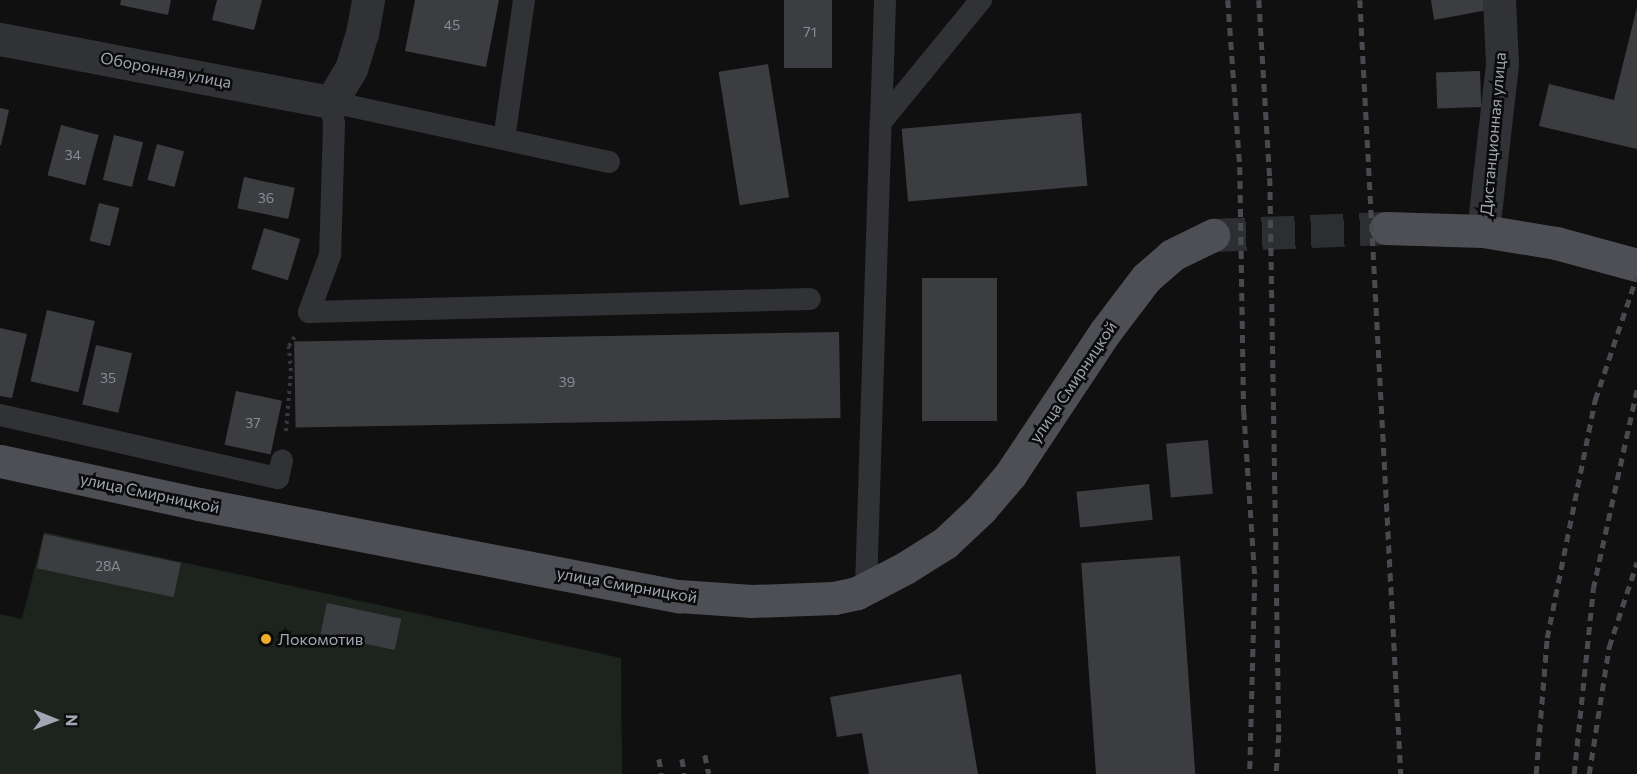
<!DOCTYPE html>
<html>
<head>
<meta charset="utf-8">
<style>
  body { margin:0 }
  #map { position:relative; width:1637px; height:774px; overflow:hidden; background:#101011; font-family:Commissioner,sans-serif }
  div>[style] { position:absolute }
  .green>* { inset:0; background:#1c241d }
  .building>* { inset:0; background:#3c3d41; transform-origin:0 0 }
  .primary-tunnel>* { height:33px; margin-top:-16.5px; transform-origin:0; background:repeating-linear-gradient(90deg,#2d2e31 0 33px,transparent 0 49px) }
  .path>* { height:4px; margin-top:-2px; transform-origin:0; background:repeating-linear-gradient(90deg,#37393d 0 3px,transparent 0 7.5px) }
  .lane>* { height:22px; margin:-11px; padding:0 11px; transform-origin:11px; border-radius:11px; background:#313236 }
  .street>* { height:33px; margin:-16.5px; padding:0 16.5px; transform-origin:16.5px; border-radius:16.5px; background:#313236 }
  .primary>* { height:33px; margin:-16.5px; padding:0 16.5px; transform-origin:16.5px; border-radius:16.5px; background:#4d4f55 }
  .rail>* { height:4.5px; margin-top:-2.25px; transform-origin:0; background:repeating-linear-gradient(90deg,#484a4f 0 8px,transparent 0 14px) }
  .dots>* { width:16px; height:16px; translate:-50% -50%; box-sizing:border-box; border:3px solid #0b0b0c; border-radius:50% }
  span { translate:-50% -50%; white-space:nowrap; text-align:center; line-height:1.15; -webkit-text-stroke:5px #0b0b0c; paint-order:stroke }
  .number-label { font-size:14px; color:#888c96 }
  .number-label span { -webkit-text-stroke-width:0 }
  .street-label { font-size:16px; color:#a1a6b2 }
  .poi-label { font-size:16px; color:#a1a6b2 }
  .left { translate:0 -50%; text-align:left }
  .north { position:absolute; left:24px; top:690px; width:60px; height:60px; -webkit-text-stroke:4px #0b0b0c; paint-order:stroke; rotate:91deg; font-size:16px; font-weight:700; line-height:24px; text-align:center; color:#a1a6b2 }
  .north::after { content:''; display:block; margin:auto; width:21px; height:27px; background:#a1a6b2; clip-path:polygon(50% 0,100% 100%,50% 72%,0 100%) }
</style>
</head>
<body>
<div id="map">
  <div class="green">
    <div style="clip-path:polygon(44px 532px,621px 658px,622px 774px,0 774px,0 614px,22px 619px)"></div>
  </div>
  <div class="building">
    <div style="clip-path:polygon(121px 0,171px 0,168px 15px,120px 5px)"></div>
    <div style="clip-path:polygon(217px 0,262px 0,254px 30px,212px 20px)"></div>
    <div style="clip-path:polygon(415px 0,499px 0,486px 67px,405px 51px)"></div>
    <div style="left:784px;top:0;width:48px;height:68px"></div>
    <div style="clip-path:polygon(1431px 0,1491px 0,1493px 9px,1434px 20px)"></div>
    <div style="clip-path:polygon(1637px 7px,1637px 149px,1539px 126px,1549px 84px,1614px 100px)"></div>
    <div style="left:768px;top:64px;width:135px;height:50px;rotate:81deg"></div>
    <div style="left:1480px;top:71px;width:36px;height:44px;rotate:88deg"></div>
    <div style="clip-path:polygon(0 108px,9px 110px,1px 145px,0 145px)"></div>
    <div style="left:1081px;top:113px;width:73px;height:180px;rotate:85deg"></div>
    <div style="left:61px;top:125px;width:39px;height:52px;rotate:15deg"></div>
    <div style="left:114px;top:135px;width:30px;height:46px;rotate:14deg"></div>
    <div style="left:157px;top:144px;width:28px;height:37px;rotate:15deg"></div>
    <div style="left:244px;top:177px;width:52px;height:32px;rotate:12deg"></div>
    <div style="left:99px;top:203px;width:21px;height:39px;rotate:14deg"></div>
    <div style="left:264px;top:228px;width:38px;height:43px;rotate:17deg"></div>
    <div style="left:997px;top:278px;width:143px;height:75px;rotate:90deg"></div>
    <div style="left:47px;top:310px;width:49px;height:73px;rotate:13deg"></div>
    <div style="clip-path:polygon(0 328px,27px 334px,12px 398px,0 396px)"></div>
    <div style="left:839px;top:332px;width:86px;height:545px;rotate:89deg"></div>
    <div style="left:96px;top:345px;width:37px;height:61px;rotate:13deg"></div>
    <div style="left:236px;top:391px;width:47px;height:55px;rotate:12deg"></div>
    <div style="left:1208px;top:440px;width:54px;height:42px;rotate:85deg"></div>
    <div style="left:1149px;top:484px;width:36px;height:73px;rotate:84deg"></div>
    <div style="left:44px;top:534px;width:140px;height:35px;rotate:12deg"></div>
    <div style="left:1180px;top:556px;width:219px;height:99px;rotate:86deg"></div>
    <div style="left:327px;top:603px;width:76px;height:32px;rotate:12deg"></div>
    <div style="clip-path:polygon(961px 674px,978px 774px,869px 774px,862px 733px,837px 737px,830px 697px)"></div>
  </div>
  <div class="primary-tunnel">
    <div style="left:1213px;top:235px;width:173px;rotate:-2.3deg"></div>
  </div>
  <div class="path">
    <div style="left:286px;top:431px;width:60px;rotate:-85.2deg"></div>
    <div style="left:291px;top:371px;width:25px;rotate:-95deg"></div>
    <div style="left:289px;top:346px;width:12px;rotate:-59deg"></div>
  </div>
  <div class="lane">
    <div style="left:881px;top:122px;width:122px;rotate:-88.1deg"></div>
    <div style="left:504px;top:139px;width:140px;rotate:-81.8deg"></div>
    <div style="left:609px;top:162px;width:284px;rotate:-167.8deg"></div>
    <div style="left:331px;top:102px;width:22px;rotate:82deg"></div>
    <div style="left:334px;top:124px;width:131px;rotate:91.7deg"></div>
    <div style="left:330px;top:255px;width:61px;rotate:110.2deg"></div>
    <div style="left:309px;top:312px;width:501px;rotate:-1.49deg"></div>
    <div style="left:0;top:415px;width:285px;rotate:12.8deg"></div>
    <div style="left:278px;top:478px;width:18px;rotate:-77deg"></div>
    <div style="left:866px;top:588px;width:466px;rotate:-88.2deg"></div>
    <div style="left:881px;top:122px;width:158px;rotate:-50.7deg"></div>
  </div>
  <div class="street">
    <div style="left:0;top:39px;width:337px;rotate:10.8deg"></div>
    <div style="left:331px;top:102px;width:39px;rotate:-59deg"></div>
    <div style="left:351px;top:69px;width:37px;rotate:-73deg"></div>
    <div style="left:362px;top:34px;width:35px;rotate:-80deg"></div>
    <div style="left:1483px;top:231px;width:169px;rotate:-83.5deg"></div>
    <div style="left:1502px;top:63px;width:63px;rotate:-92.7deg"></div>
  </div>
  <div class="primary">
    <div style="left:1386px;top:228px;width:97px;rotate:1.8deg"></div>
    <div style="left:1483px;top:231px;width:74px;rotate:9.3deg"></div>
    <div style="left:1556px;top:243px;width:84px;rotate:15.2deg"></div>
    <div style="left:0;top:461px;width:204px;rotate:12.2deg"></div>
    <div style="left:199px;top:504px;width:489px;rotate:10.9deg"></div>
    <div style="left:679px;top:596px;width:73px;rotate:3.9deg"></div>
    <div style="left:752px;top:601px;width:82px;rotate:-2.1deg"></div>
    <div style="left:834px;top:598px;width:24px;rotate:-12deg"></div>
    <div style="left:857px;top:593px;width:54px;rotate:-27.5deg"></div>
    <div style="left:905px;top:568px;width:47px;rotate:-32deg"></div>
    <div style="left:945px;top:543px;width:50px;rotate:-43.4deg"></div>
    <div style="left:981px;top:509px;width:45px;rotate:-49.5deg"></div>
    <div style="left:1010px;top:475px;width:172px;rotate:-56.4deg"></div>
    <div style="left:1105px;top:332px;width:68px;rotate:-52.8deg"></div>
    <div style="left:1146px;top:278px;width:35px;rotate:-41deg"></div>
    <div style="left:1172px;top:255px;width:46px;rotate:-26deg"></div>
  </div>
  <div class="rail">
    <div style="left:1228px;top:0;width:167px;rotate:85.9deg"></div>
    <div style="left:1240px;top:167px;width:245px;rotate:89.1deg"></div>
    <div style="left:1244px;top:412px;width:167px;rotate:86.2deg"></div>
    <div style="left:1255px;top:579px;width:195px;rotate:91.5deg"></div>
    <div style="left:1259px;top:0;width:178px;rotate:86.5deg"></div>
    <div style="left:1270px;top:178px;width:557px;rotate:89.07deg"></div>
    <div style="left:1279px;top:735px;width:39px;rotate:94deg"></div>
    <div style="left:1360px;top:0;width:775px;rotate:86.97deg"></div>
    <div style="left:705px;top:755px;width:19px;rotate:78deg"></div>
    <div style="left:659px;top:759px;width:15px;rotate:79deg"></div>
    <div style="left:682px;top:759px;width:15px;rotate:79deg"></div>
    <div style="left:1536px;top:774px;width:136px;rotate:-85.4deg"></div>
    <div style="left:1547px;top:638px;width:243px;rotate:-78.6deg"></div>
    <div style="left:1595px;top:400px;width:132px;rotate:-71.4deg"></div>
    <div style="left:1574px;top:774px;width:186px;rotate:-84.1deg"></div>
    <div style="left:1593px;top:589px;width:205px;rotate:-77.6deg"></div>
    <div style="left:1589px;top:774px;width:129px;rotate:-81.1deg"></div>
    <div style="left:1609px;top:647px;width:89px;rotate:-71.8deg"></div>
  </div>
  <div class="dots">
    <div style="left:266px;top:639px;background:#ecad2d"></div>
  </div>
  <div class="number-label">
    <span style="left:452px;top:25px">45</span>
    <span style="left:810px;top:32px">71</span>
    <span style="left:73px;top:155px">34</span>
    <span style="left:266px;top:198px">36</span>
    <span style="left:108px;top:378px">35</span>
    <span style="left:567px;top:382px">39</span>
    <span style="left:253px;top:423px">37</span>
    <span style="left:108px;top:566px">28А</span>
  </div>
  <div class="street-label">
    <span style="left:166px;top:70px;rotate:11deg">Оборонная улица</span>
    <span style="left:1493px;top:134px;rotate:-85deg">Дистанционная улица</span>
    <span style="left:1073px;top:382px;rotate:-56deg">улица Смирницкой</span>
    <span style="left:150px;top:493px;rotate:12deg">улица Смирницкой</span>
    <span style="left:627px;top:585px;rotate:10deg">улица Смирницкой</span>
  </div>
  <div class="poi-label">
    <span class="left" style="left:278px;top:639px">Локомотив</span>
  </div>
  <div class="north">N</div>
</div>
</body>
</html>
